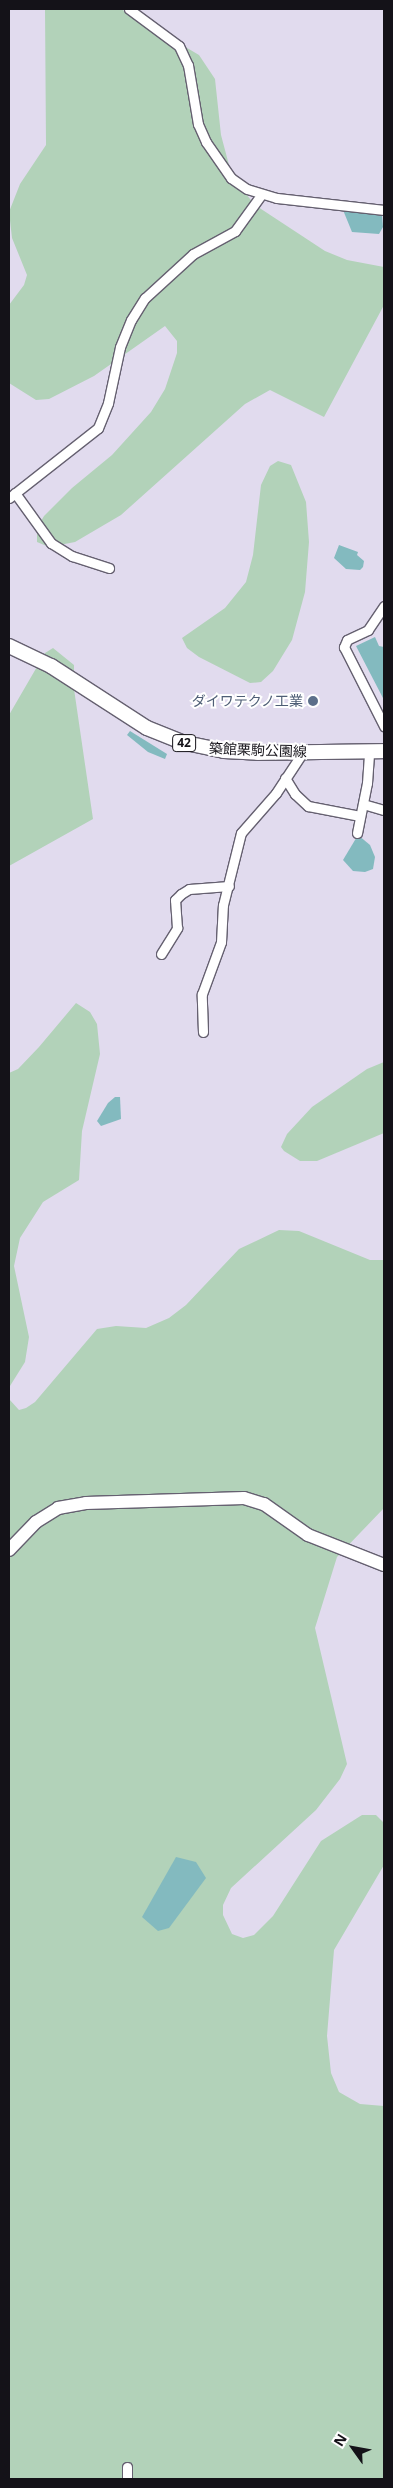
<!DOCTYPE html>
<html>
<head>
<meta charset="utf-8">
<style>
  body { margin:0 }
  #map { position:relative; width:393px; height:2488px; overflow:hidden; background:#e1dbee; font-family:"Open Sans","Noto Sans JP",sans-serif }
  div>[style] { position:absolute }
  .green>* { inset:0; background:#b2d2b9 }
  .water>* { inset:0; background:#83babf }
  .roads { filter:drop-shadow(1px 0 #656070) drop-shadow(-1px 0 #656070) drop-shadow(0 1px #656070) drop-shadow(0 -1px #656070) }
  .street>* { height:9px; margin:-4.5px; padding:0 4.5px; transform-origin:4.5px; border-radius:4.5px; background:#fff }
  .secondary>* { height:12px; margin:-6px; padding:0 6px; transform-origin:6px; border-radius:6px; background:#fff }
  .primary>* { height:14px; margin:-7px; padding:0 7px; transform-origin:7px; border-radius:7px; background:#fff }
  .dots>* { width:14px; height:14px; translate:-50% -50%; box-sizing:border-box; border:2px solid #fff; border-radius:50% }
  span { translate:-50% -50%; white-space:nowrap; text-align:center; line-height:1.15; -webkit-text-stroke:4px #fff; paint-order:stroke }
  .shield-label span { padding:1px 4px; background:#fff; border:1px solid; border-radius:4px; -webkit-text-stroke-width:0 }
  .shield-label { font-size:12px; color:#141218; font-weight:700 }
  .service-label { font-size:14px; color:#4e5e75 }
  .right { translate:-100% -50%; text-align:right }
  .street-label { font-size:14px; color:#141218 }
  .frame { position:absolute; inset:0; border:10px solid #141218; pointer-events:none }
  .north { position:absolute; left:328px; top:2423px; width:50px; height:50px; -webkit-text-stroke:4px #fff; paint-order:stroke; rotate:302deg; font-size:14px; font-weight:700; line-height:20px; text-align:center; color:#141218 }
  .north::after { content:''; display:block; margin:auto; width:18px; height:22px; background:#141218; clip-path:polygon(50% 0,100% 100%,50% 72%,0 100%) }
</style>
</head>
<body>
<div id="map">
  <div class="green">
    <div style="clip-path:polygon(45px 9px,121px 9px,199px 55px,215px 79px,221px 135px,229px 165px,241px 188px,255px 205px,325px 251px,347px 260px,384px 267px,384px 305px,324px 417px,270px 390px,245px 404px,121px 515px,75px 542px,49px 547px,37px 542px,37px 528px,44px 516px,72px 488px,112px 455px,151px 412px,165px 389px,177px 353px,177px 341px,165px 326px,94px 376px,49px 399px,36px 400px,9px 383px,9px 305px,24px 285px,27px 275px,12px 238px,9px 212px,20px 184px,46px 145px)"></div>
    <div style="clip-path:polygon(278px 461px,291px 465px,306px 502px,309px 542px,305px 592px,292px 640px,273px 671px,261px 682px,250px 683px,199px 657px,187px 648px,182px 638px,225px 608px,246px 582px,253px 555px,261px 485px,270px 466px)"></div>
    <div style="clip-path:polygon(53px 648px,74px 665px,74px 689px,93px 819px,9px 866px,9px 715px,45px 653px)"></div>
    <div style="clip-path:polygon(76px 1003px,90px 1012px,97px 1024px,100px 1054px,82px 1131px,79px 1180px,43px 1202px,20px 1238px,14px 1266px,29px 1337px,25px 1362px,10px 1386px,9px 1394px,9px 1073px,18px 1069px,39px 1047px)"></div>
    <div style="clip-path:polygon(384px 1062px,384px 1133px,317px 1161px,300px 1161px,284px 1151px,281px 1147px,287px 1134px,312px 1107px,367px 1069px)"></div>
    <div style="clip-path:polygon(279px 1230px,299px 1231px,370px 1260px,384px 1260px,384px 1508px,337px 1557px,315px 1628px,347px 1764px,340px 1779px,316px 1810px,231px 1888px,223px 1905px,223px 1915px,232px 1934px,243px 1938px,254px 1935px,273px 1916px,321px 1841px,362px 1815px,376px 1815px,384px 1823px,384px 1865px,334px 1950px,327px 2036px,331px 2073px,339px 2092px,360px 2104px,384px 2106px,384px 2479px,9px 2479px,9px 1399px,19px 1410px,26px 1408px,35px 1402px,97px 1329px,116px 1326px,146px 1328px,169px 1318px,186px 1305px,239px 1249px)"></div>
  </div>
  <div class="water">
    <div style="clip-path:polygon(343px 210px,382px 215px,383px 227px,379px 234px,352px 232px)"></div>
    <div style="clip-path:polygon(339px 545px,358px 552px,357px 555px,364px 561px,363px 567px,360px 570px,346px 569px,334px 558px)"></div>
    <div style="clip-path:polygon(375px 637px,379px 646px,384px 647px,384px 700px,356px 646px)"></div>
    <div style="clip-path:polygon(130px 731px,167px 754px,165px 759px,148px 752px,127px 735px)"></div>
    <div style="clip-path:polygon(358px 835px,370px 845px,375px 857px,373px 869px,365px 872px,353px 871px,343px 860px)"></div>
    <div style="clip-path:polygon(115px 1097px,120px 1097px,121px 1119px,101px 1126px,97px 1121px,108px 1103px)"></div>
    <div style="clip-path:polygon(176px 1857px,196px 1862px,206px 1878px,169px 1928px,158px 1931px,142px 1917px)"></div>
  </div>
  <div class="roads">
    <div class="street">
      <div style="left:129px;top:9px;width:62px;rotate:36.5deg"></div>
      <div style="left:179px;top:46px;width:21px;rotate:65deg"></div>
      <div style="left:188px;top:65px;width:60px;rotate:80.4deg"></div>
      <div style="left:198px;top:124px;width:20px;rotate:66deg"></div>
      <div style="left:206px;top:142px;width:44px;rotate:55.2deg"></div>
      <div style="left:231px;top:178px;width:19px;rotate:35deg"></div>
      <div style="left:247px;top:189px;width:31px;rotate:17deg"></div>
      <div style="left:277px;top:198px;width:108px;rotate:6.4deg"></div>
      <div style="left:15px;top:493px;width:62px;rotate:54.2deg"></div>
      <div style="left:51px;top:543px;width:25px;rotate:32deg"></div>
      <div style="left:72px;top:556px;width:39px;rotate:18deg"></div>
      <div style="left:9px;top:498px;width:113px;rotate:-38.2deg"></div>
      <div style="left:98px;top:428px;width:27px;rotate:-68deg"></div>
      <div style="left:108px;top:403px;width:57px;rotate:-77.9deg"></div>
      <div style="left:120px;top:347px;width:29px;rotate:-68deg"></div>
      <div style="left:131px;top:320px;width:26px;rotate:-58deg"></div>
      <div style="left:145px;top:298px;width:65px;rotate:-42.5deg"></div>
      <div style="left:193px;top:254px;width:48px;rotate:-28.7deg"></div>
      <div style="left:235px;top:231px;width:44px;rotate:-54.2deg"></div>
      <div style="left:384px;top:606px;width:29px;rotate:124deg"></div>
      <div style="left:368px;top:630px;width:23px;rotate:155deg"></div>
      <div style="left:347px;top:640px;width:8px;rotate:113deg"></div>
      <div style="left:344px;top:647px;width:89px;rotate:63.1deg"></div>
      <div style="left:285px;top:778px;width:19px;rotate:58deg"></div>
      <div style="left:295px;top:794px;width:18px;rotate:43deg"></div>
      <div style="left:308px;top:806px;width:53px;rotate:10.9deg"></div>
      <div style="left:363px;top:804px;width:22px;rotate:16deg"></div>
      <div style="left:357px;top:833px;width:51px;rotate:-78.7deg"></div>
      <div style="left:367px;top:783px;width:32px;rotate:-86deg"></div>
      <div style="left:161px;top:954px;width:31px;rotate:-58deg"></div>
      <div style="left:177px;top:928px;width:28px;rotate:-94deg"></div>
      <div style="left:175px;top:900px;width:8px;rotate:-45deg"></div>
      <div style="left:181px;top:894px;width:9px;rotate:-32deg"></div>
      <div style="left:189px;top:889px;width:40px;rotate:-4.3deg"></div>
      <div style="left:203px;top:1032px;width:38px;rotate:-92deg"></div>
      <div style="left:202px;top:994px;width:55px;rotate:-69.9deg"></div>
      <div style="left:221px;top:942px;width:37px;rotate:-87deg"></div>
      <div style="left:223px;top:905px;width:74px;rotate:-76deg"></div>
      <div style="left:241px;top:833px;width:53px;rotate:-48.8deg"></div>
      <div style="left:276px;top:793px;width:49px;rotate:-56.6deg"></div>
      <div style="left:127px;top:2467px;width:12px;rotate:90deg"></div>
    </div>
    <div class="secondary">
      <div style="left:9px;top:1550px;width:39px;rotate:-46deg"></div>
      <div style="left:36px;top:1522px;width:26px;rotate:-32deg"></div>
      <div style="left:58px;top:1508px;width:28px;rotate:-10deg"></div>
      <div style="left:86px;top:1503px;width:158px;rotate:-1.8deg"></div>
      <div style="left:244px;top:1498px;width:21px;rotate:17deg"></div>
      <div style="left:264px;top:1504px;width:54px;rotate:35.2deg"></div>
      <div style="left:308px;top:1535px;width:82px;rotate:21.5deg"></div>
    </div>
    <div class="primary">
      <div style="left:9px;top:646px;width:47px;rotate:25.5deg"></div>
      <div style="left:51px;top:666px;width:114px;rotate:32.9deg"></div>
      <div style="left:147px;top:728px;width:37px;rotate:22deg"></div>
      <div style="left:181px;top:742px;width:44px;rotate:11.8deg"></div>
      <div style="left:224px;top:751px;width:34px;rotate:3deg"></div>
      <div style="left:258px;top:753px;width:126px;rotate:-0.9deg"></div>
    </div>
  </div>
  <div class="dots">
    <div style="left:313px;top:701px;background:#5c6f8a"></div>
  </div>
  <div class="shield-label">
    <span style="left:184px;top:743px">42</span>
  </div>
  <div class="service-label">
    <span class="right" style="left:303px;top:701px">ダイワテクノ工業</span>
  </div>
  <div class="street-label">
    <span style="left:258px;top:750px;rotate:2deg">築館栗駒公園線</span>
  </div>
  <div class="frame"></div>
  <div class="north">N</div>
</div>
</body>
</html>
